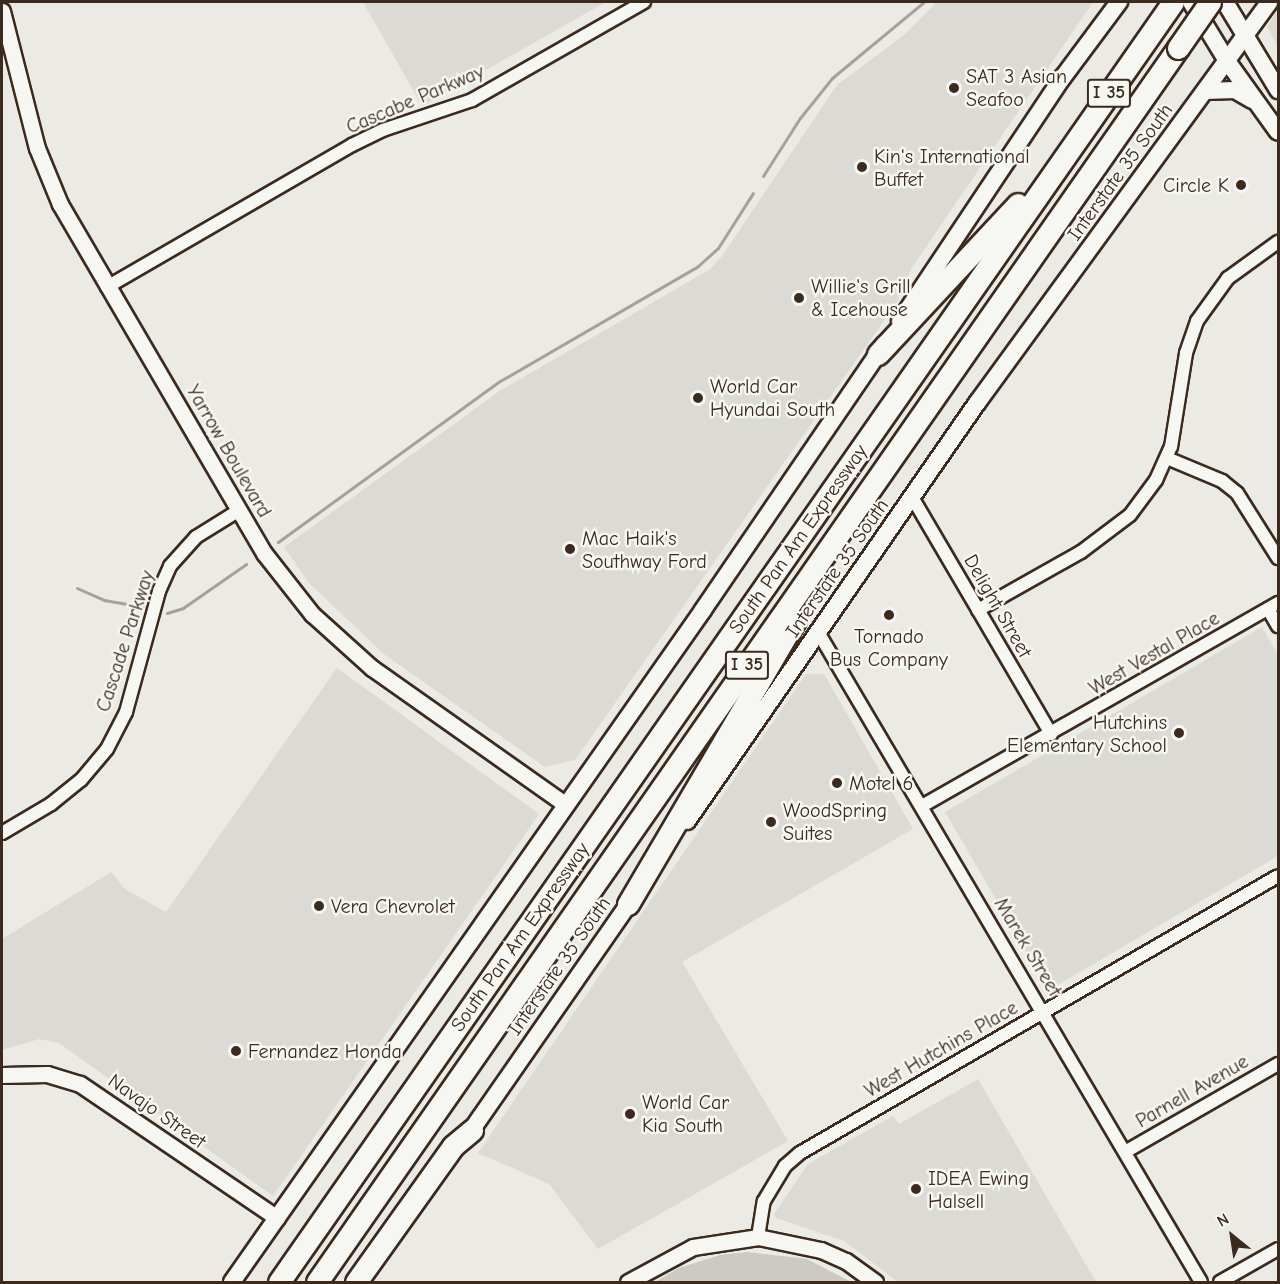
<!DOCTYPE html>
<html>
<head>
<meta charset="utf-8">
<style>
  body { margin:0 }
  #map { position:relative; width:1280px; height:1284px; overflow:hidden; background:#ebeae5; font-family:"Comic Neue",sans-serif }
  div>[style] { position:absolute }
  .built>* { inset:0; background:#dcdad4 }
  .green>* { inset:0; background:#cdcac4 }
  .stream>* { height:3px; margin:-1.5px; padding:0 1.5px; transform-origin:1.5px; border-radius:1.5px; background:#a8a198 }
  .roads { filter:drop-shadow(2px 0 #3b2a1e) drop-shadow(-2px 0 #3b2a1e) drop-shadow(0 2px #3b2a1e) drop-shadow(0 -2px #3b2a1e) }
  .minor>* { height:12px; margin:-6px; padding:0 6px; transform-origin:6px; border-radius:6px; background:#f6f6f2 }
  .tertiary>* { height:15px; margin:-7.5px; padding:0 7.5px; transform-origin:7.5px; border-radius:7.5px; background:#f6f6f2 }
  .secondary>* { height:16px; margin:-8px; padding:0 8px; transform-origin:8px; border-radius:8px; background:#f6f6f2 }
  .motorway>* { height:21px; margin:-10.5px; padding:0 10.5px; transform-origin:10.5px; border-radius:10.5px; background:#f6f6f2 }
  .bridges { filter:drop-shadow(2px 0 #3b2a1e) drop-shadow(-2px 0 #3b2a1e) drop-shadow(0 2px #3b2a1e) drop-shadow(0 -2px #3b2a1e) }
  .motorway-bridge>* { height:21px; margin:-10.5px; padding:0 10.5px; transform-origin:10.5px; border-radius:10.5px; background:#f6f6f2 }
  .dots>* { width:16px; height:16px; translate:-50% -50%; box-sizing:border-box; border:3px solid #f6f6f2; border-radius:50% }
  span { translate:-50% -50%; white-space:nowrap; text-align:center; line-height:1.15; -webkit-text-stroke:5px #f6f6f2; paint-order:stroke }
  .shield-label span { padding:2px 4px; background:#f6f6f2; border:2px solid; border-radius:4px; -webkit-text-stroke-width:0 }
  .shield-label { font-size:18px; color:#3b2a1e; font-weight:700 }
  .poi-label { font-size:20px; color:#3b2a1e }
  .left { translate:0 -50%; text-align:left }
  .right { translate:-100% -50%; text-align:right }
  .street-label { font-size:20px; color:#3b2a1e }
  .frame { position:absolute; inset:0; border:3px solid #3b2a1e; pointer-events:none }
  .north { position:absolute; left:1202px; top:1206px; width:60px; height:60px; -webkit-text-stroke:4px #f6f6f2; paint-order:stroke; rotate:330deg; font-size:16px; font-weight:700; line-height:24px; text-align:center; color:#3b2a1e }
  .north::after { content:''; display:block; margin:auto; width:21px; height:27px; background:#3b2a1e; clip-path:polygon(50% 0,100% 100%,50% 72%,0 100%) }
</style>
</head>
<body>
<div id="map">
  <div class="built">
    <div style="clip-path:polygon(363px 2px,606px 2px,422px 106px)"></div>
    <div style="clip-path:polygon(937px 2px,1093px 2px,911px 269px,897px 302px,575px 760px,545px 767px,385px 655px,310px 584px,284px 547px,501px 390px,709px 270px,722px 256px,837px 85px,904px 35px)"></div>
    <div style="clip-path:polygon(1278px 10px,1278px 47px,1267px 27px)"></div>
    <div style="clip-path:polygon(1262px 627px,1278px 655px,1278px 856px,1049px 990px,945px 812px)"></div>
    <div style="clip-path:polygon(337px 668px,539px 814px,273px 1196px,59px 1043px,39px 1039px,2px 1050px,2px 939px,111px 872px,125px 889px,166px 912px)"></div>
    <div style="clip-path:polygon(806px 674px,824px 674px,913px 829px,682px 962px,788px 1141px,598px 1249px,549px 1184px,478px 1153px)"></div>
    <div style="clip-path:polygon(978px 1079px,1096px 1282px,898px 1282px,844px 1241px,776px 1218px,774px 1214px,808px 1164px,893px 1116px,899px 1124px)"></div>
  </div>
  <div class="green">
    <div style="clip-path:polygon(748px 1252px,807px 1259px,851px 1282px,655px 1282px,679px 1268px,720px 1255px)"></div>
  </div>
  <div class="stream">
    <div style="left:763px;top:176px;width:69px;rotate:-57.5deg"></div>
    <div style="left:800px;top:118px;width:51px;rotate:-51.3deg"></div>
    <div style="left:832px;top:78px;width:119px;rotate:-39.6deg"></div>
    <div style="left:278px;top:542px;width:274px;rotate:-36deg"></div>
    <div style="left:500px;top:381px;width:229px;rotate:-30.1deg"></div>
    <div style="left:698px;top:266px;width:27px;rotate:-42deg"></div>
    <div style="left:718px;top:248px;width:65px;rotate:-57.5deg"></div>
    <div style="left:77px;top:588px;width:30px;rotate:24deg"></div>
    <div style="left:104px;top:600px;width:39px;rotate:10deg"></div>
    <div style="left:167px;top:613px;width:17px;rotate:-17deg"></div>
    <div style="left:183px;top:608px;width:77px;rotate:-34.9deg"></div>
  </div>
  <div class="roads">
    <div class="minor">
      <div style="left:107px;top:287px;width:283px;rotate:-30.1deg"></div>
      <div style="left:352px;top:145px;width:34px;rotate:-26deg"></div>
      <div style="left:383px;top:130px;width:94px;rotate:-18.6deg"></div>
      <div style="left:472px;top:100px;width:198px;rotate:-29.7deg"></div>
      <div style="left:1167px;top:458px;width:60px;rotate:22.7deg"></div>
      <div style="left:1222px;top:481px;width:19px;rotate:39deg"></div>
      <div style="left:1237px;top:493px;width:77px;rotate:57.8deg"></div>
      <div style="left:912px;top:497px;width:275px;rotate:59.6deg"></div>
      <div style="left:1268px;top:609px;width:20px;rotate:60deg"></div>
      <div style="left:978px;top:610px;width:118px;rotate:-29.4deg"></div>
      <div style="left:1081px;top:552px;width:61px;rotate:-37.1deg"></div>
      <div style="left:1130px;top:515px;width:44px;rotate:-53.4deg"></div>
      <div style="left:1156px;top:480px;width:36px;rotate:-66deg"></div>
      <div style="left:1171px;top:447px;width:95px;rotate:-80.9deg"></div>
      <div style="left:1186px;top:353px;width:34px;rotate:-71deg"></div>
      <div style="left:1197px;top:321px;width:53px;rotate:-54.2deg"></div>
      <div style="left:1228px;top:278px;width:62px;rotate:-35.8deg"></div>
      <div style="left:818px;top:632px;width:754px;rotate:59.49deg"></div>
      <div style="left:922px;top:806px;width:410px;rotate:-29.7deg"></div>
      <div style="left:2px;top:833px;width:57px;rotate:-30.6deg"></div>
      <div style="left:51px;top:804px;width:38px;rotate:-39deg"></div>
      <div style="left:81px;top:780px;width:40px;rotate:-50deg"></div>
      <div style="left:107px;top:749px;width:42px;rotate:-62.8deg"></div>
      <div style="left:126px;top:712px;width:125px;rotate:-74.7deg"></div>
      <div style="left:159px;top:591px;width:27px;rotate:-66deg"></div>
      <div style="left:170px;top:566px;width:39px;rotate:-48deg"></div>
      <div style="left:196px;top:537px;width:49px;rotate:-31.8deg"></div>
      <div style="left:1125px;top:1152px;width:177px;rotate:-29.9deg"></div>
      <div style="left:758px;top:1237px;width:36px;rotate:-81deg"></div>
      <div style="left:764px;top:1201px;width:41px;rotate:-59deg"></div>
      <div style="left:785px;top:1166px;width:20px;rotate:-41deg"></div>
      <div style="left:800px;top:1153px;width:552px;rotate:-30.09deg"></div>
      <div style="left:1220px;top:1282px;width:67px;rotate:-29.6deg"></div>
    </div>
    <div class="tertiary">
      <div style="left:2px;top:11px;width:141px;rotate:75.7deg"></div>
      <div style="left:37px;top:148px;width:61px;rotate:67.7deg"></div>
      <div style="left:60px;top:204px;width:404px;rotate:59.7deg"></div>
      <div style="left:264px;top:553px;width:78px;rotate:51.8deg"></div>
      <div style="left:312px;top:614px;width:81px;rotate:42deg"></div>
      <div style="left:372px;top:668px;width:236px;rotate:35.2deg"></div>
      <div style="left:2px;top:1075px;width:45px;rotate:-1.3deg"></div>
      <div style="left:47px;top:1074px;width:34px;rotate:17deg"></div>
      <div style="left:80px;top:1084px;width:238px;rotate:34.2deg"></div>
      <div style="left:628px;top:1282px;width:74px;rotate:-28.3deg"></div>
      <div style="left:693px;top:1247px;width:66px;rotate:-8.7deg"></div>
      <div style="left:758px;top:1237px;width:64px;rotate:11.7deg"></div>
      <div style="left:821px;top:1250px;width:27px;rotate:24deg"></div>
      <div style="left:846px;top:1261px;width:36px;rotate:36deg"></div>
    </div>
    <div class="secondary">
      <div style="left:1191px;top:2px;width:69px;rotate:58.6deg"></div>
      <div style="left:1227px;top:61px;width:87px;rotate:54.3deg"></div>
      <div style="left:1225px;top:2px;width:103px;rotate:58.9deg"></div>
      <div style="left:1205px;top:91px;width:30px;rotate:-2deg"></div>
      <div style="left:1235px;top:90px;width:20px;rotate:30deg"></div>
      <div style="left:900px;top:321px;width:293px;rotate:-56.3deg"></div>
      <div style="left:1063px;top:77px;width:94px;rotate:-53.3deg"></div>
      <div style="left:687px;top:821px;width:509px;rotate:-55.25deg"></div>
      <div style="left:977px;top:403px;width:496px;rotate:-53.9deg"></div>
      <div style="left:466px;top:1138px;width:295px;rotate:-55.2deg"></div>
      <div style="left:232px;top:1282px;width:821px;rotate:-54.97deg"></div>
      <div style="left:703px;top:610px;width:321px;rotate:-55.7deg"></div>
    </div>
    <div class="motorway">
      <div style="left:878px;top:354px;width:205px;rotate:-47deg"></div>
      <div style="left:628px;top:904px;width:329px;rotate:-59.5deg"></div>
      <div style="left:279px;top:1282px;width:1561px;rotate:-55.07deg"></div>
      <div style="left:317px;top:1282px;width:1505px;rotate:-55.1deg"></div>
      <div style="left:356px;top:1282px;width:167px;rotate:-54.5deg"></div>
      <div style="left:453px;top:1146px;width:25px;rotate:-40deg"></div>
    </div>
  </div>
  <div class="bridges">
    <div class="motorway-bridge">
      <div style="left:1178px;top:48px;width:56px;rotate:-55.2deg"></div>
    </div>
  </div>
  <div class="dots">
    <div style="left:954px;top:88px;background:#3b2a1e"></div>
    <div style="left:862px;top:167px;background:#3b2a1e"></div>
    <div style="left:1241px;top:185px;background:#3b2a1e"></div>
    <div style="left:799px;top:298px;background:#3b2a1e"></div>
    <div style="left:698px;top:398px;background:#3b2a1e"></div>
    <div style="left:570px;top:549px;background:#3b2a1e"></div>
    <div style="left:889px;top:615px;background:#3b2a1e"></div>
    <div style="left:1179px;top:733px;background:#3b2a1e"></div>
    <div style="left:837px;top:783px;background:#3b2a1e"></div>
    <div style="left:771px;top:822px;background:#3b2a1e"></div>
    <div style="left:319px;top:906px;background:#3b2a1e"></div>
    <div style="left:236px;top:1051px;background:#3b2a1e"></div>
    <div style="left:630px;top:1114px;background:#3b2a1e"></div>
    <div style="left:916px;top:1189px;background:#3b2a1e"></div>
  </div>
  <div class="shield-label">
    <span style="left:1109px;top:93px">I 35</span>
    <span style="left:747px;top:665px">I 35</span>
  </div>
  <div class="poi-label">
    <span class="left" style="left:966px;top:88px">SAT 3 Asian<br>Seafoo</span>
    <span class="left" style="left:874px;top:168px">Kin's International<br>Buffet</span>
    <span class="right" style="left:1229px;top:185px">Circle K</span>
    <span class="left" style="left:811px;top:298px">Willie's Grill<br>&amp; Icehouse</span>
    <span class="left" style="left:710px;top:398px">World Car<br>Hyundai South</span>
    <span class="left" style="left:582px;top:550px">Mac Haik's<br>Southway Ford</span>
    <span style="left:889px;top:648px">Tornado<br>Bus Company</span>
    <span class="right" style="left:1167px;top:734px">Hutchins<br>Elementary School</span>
    <span class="left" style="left:849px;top:783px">Motel 6</span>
    <span class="left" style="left:783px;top:822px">WoodSpring<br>Suites</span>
    <span class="left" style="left:331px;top:906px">Vera Chevrolet</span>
    <span class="left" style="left:248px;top:1051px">Fernandez Honda</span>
    <span class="left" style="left:642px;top:1114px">World Car<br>Kia South</span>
    <span class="left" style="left:928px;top:1190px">IDEA Ewing<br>Halsell</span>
  </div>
  <div class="street-label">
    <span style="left:415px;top:99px;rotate:-23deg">Cascabe Parkway</span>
    <span style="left:1120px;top:172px;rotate:-54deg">Interstate 35 South</span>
    <span style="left:229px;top:451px;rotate:60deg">Yarrow Boulevard</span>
    <span style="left:798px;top:539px;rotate:-55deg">South Pan Am Expressway</span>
    <span style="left:837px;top:568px;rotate:-55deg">Interstate 35 South</span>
    <span style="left:998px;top:606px;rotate:60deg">Delight Street</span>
    <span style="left:125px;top:641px;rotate:-72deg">Cascade Parkway</span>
    <span style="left:1154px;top:653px;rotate:-30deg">West Vestal Place</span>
    <span style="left:520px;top:937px;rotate:-55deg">South Pan Am Expressway</span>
    <span style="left:1028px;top:947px;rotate:59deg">Marek Street</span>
    <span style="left:559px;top:966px;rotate:-55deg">Interstate 35 South</span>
    <span style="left:941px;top:1049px;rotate:-30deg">West Hutchins Place</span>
    <span style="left:1192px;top:1091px;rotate:-30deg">Parnell Avenue</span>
    <span style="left:157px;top:1111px;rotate:35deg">Navajo Street</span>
  </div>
  <div class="frame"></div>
  <div class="north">N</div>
</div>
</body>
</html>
